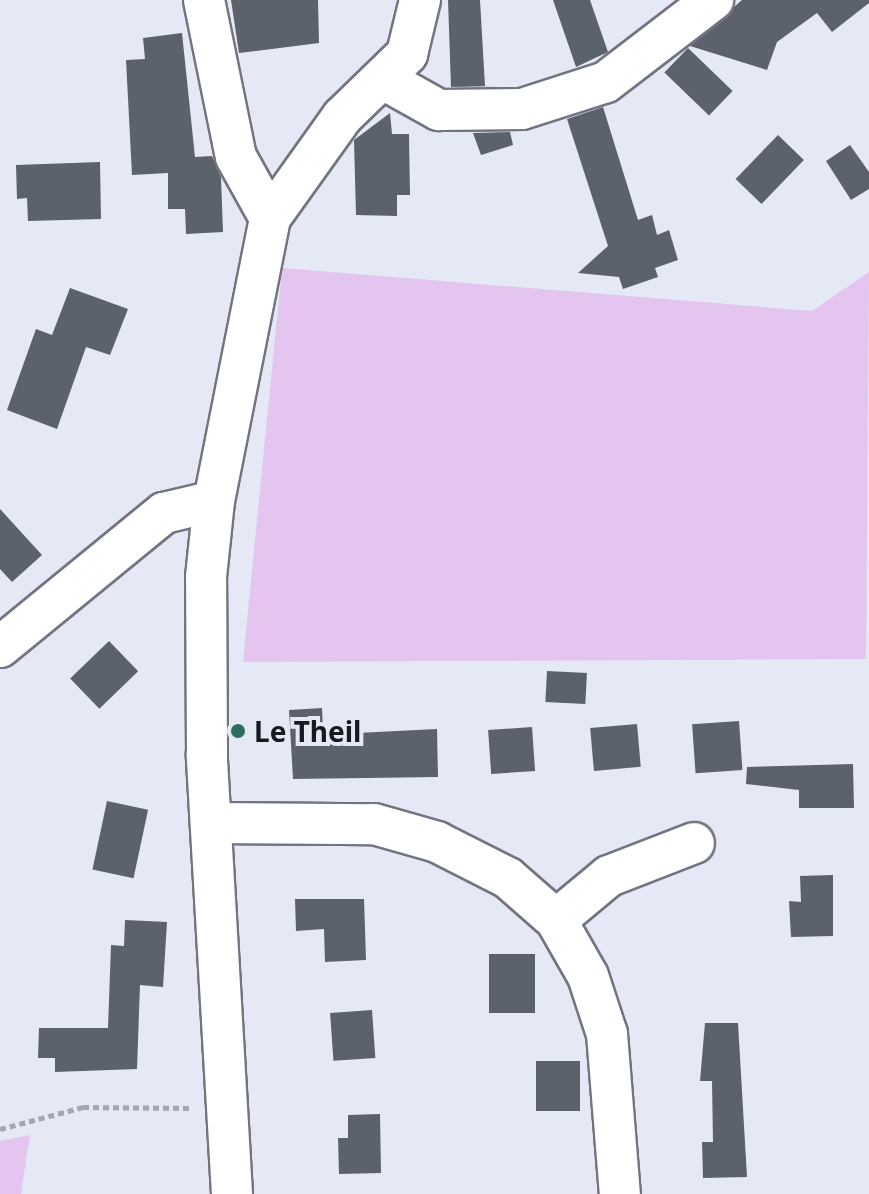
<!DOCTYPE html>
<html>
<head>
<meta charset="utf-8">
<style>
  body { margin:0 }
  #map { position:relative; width:869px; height:1194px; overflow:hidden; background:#e5e8f5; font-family:"Noto Sans",sans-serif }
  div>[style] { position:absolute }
  .green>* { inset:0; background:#e3c5ef }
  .building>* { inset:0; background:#5b626c; transform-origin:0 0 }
  .path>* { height:5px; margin-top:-2.5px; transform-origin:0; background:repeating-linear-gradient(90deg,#a4a7b1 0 6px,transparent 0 10px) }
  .roads { filter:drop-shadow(2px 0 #727581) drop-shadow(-2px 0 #727581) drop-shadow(0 2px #727581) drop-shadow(0 -2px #727581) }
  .minor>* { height:40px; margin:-20px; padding:0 20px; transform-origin:20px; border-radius:20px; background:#fff }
  .dots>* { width:22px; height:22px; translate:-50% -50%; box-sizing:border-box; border:4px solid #e5e8f5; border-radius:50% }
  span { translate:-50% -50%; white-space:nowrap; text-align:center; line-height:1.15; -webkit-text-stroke:8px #e5e8f5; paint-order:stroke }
  .poi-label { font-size:28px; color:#191a1f; font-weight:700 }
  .left { translate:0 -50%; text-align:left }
</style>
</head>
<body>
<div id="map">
  <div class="green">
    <div style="clip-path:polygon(282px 268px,812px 311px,869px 272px,866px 659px,243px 662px)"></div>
    <div style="clip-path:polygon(30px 1135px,21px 1194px,0 1194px,0 1141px)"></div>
  </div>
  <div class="building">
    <div style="clip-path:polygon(231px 0,318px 0,319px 43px,239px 53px)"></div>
    <div style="clip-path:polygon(448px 0,480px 0,485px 86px,496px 86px,451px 87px)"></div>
    <div style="clip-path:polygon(553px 0,590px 0,608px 52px,576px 67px)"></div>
    <div style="clip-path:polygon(742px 0,869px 0,869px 3px,832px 32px,817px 13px,777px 42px,767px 70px,690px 46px)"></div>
    <div style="clip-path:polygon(182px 33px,195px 157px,212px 156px,221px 177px,223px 232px,186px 234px,185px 209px,168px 209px,168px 173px,132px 175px,126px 60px,145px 59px,143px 38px)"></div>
    <div style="left:688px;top:48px;width:62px;height:34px;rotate:44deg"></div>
    <div style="clip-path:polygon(603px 107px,638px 220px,652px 215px,657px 235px,669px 230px,678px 260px,655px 268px,658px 277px,623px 289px,619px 277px,578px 273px,608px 246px,567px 119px)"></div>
    <div style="clip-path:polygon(390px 113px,392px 134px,409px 134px,410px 195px,397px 195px,397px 216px,356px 215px,354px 140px)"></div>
    <div style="clip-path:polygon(510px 132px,513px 145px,481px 155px,473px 133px)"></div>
    <div style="left:778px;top:135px;width:36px;height:61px;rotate:44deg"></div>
    <div style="clip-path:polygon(850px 145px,869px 172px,869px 189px,851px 200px,826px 161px)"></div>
    <div style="clip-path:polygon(100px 162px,101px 219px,28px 221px,27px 198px,17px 199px,16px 165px)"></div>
    <div style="clip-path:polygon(70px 288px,128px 309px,110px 355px,86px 347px,57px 429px,7px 410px,36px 329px,52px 335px)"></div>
    <div style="clip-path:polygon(0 509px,42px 555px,12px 582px,0 569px)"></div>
    <div style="left:109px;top:641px;width:42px;height:54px;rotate:46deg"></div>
    <div style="left:547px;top:671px;width:40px;height:31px;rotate:3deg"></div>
    <div style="clip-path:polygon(322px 708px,323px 730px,337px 734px,437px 729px,438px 777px,293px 779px,289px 710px)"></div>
    <div style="left:739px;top:721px;width:49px;height:47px;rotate:86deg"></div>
    <div style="left:637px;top:724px;width:43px;height:47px;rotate:85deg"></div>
    <div style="left:532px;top:727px;width:44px;height:44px;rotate:86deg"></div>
    <div style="clip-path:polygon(853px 764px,854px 808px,799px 808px,799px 790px,746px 784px,747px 767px)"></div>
    <div style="left:107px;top:801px;width:42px;height:70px;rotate:12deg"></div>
    <div style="clip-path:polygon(833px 875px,833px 936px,791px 937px,789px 901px,801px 902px,800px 876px)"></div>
    <div style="clip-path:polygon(295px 899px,364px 899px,366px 960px,325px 962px,324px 929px,296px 931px)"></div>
    <div style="clip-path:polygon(125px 920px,167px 922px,163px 987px,140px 985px,137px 1069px,55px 1072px,55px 1058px,38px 1058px,39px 1028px,108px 1028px,111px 945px,124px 946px)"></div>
    <div style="left:489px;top:954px;width:46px;height:59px"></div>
    <div style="left:372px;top:1010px;width:48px;height:42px;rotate:86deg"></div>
    <div style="clip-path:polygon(705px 1023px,738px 1023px,747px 1177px,703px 1178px,702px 1142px,713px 1142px,712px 1081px,700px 1081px)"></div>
    <div style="left:536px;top:1061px;width:44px;height:50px"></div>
    <div style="clip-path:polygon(380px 1114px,381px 1173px,339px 1174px,338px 1138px,348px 1138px,348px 1115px)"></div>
  </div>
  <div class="path">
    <div style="left:0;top:1129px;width:86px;rotate:-14.8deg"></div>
    <div style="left:83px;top:1107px;width:107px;rotate:0.5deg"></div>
  </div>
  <div class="roads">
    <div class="minor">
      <div style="left:204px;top:0;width:160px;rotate:78.5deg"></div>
      <div style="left:236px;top:157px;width:70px;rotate:60.9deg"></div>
      <div style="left:385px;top:80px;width:62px;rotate:29.1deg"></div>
      <div style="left:439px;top:110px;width:83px;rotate:-0.7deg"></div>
      <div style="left:522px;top:109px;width:88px;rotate:-17.8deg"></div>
      <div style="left:606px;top:82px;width:135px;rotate:-37.5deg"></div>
      <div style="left:0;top:647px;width:212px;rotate:-39.3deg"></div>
      <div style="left:164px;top:513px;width:51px;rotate:-13.5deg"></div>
      <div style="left:211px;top:823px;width:163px;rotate:0.4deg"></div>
      <div style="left:374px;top:824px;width:66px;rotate:15.9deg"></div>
      <div style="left:437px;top:842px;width:80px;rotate:26.9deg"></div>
      <div style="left:508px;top:878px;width:64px;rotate:41.2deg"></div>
      <div style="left:556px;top:920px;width:64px;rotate:60.3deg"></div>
      <div style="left:588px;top:976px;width:61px;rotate:71.9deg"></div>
      <div style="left:607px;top:1034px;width:161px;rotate:85.4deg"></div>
      <div style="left:556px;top:920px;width:69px;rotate:-39.7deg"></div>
      <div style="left:609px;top:876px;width:91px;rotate:-21.2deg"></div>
      <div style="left:232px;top:1194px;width:441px;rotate:-93.3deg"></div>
      <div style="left:207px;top:754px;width:177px;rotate:-90.3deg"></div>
      <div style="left:206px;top:577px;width:76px;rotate:-84deg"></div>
      <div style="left:214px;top:501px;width:288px;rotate:-78.8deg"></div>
      <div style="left:270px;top:218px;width:124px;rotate:-54.5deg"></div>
      <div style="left:342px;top:117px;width:91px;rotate:-44.1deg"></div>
      <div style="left:407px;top:54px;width:56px;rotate:-76.5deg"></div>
    </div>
  </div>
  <div class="dots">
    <div style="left:238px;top:731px;background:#2c6e5d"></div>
  </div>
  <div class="poi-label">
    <span class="left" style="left:254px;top:731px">Le Theil</span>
  </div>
</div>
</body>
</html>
